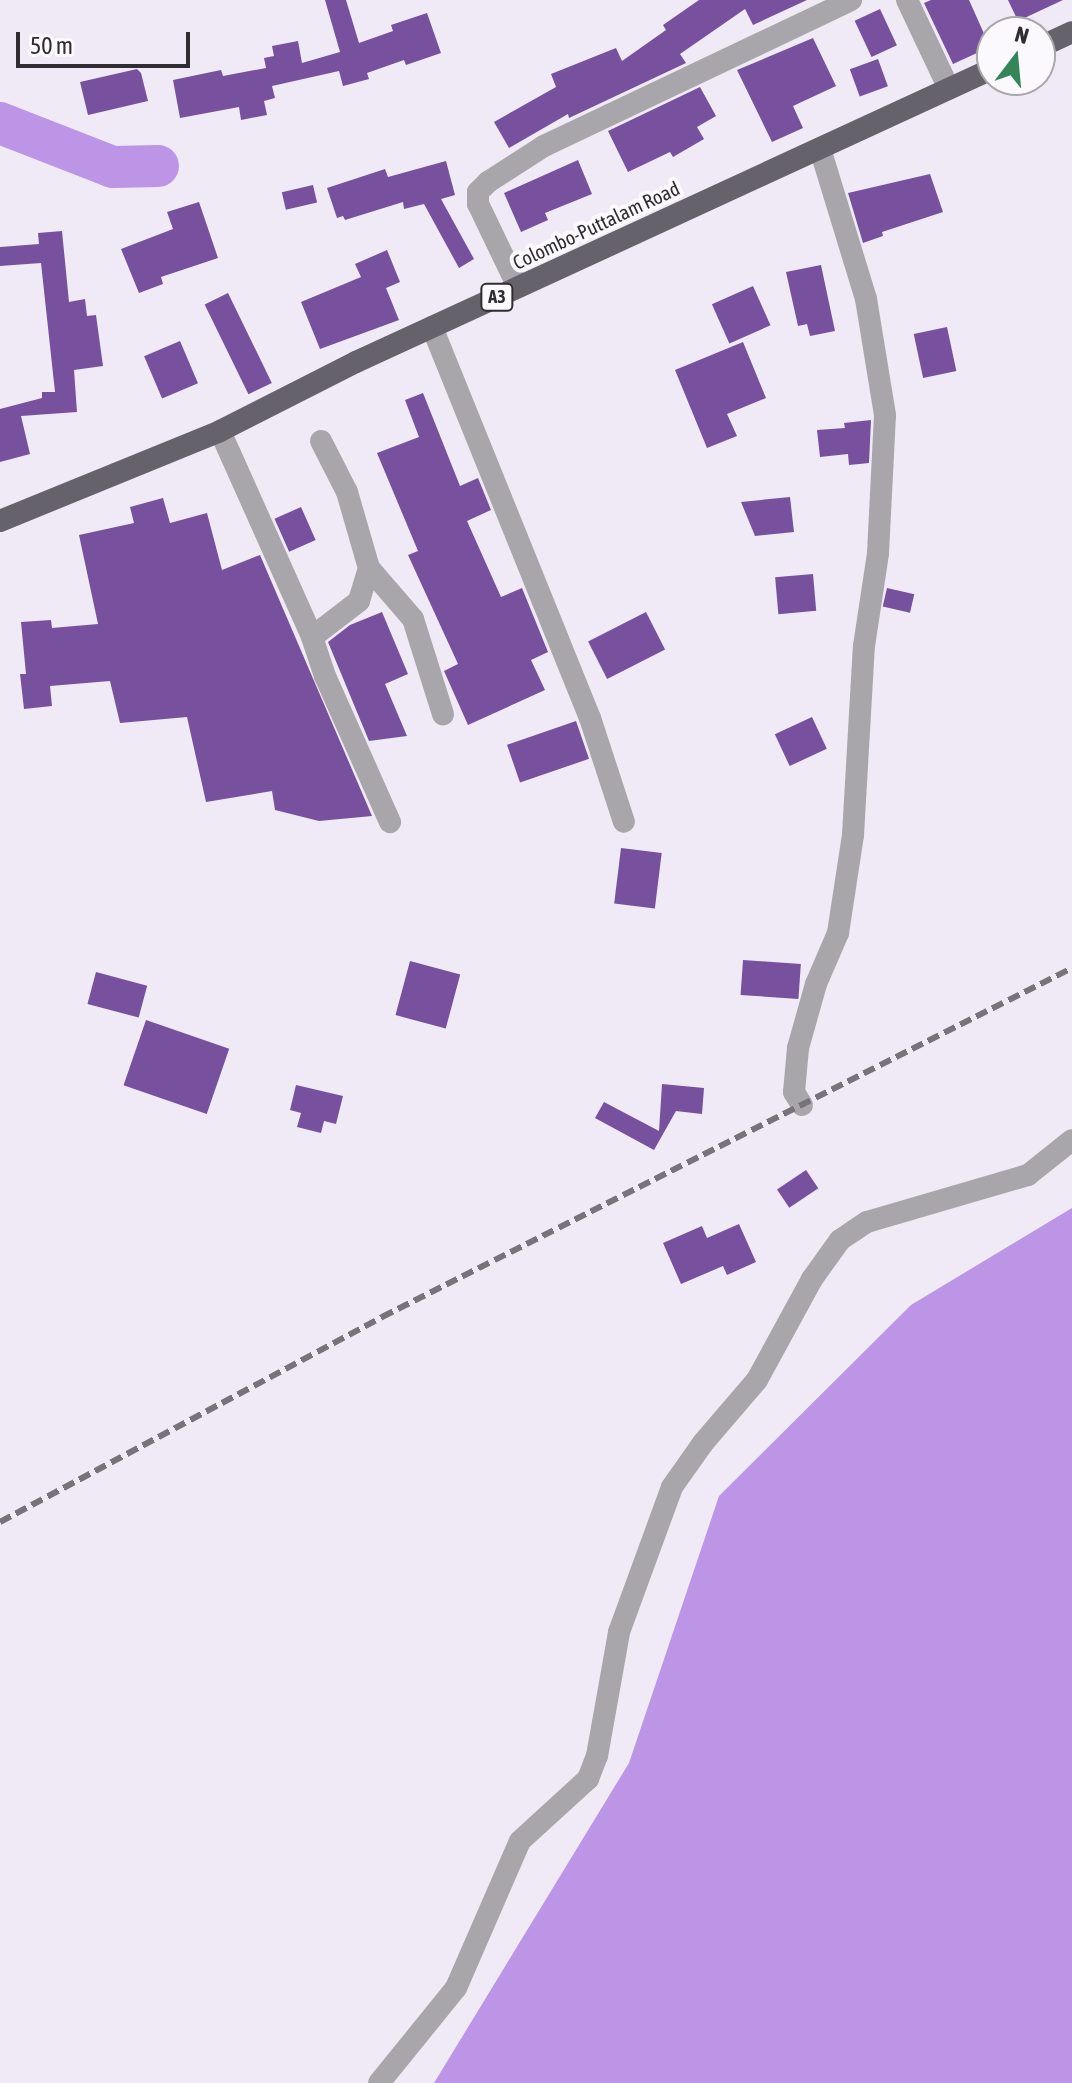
<!DOCTYPE html>
<html>
<head>
<meta charset="utf-8">
<style>
  body { margin:0 }
  #map { position:relative; width:1072px; height:2083px; overflow:hidden; background:#efeaf6; font-family:"Asap Condensed",sans-serif }
  div>[style] { position:absolute }
  .water>* { inset:0; background:#bc95e6 }
  .river>* { height:42px; margin:-21px; padding:0 21px; transform-origin:21px; border-radius:21px; background:#bc95e6 }
  .building>* { inset:0; background:#77519d; transform-origin:0 0 }
  .minor>* { height:22px; margin:-11px; padding:0 11px; transform-origin:11px; border-radius:11px; background:#a8a6ab }
  .trunk>* { height:22px; margin:-11px; padding:0 11px; transform-origin:11px; border-radius:11px; background:#66626b }
  .rail>* { height:6px; margin-top:-3px; transform-origin:0; background:repeating-linear-gradient(90deg,#76737a 0 12px,transparent 0 18px) }
  span { translate:-50% -50%; white-space:nowrap; text-align:center; line-height:1.15; -webkit-text-stroke:8px #fbf9fd; paint-order:stroke }
  .shield-label span { padding:2px 6px; background:#fbf9fd; border:2px solid; border-radius:6px; -webkit-text-stroke-width:0 }
  .shield-label { font-size:18px; color:#2f2d31; font-weight:700 }
  .street-label { font-size:20px; color:#2f2d31 }
  .north { position:absolute; left:976px; top:16px; width:80px; height:80px; box-sizing:border-box; background:#fbf9fd; border:2px solid #a9a7ab; border-radius:50%; rotate:16deg; font-size:22px; font-weight:700; line-height:32px; text-align:center; color:#2f2d31 }
  .north::after { content:''; display:block; margin:auto; width:28px; height:36px; background:#348658; clip-path:polygon(50% 0,100% 100%,50% 72%,0 100%) }
  .scale { position:absolute; left:16px; top:32px; width:174px; height:36px; box-sizing:border-box; border:4px solid #2f2d31; border-top:0; padding-left:10px; font-size:24px; line-height:28px; white-space:nowrap; color:#2f2d31; -webkit-text-stroke:6px #fbf9fd; paint-order:stroke }
</style>
</head>
<body>
<div id="map">
  <div class="water">
    <div style="clip-path:polygon(1072px 1208px,1072px 2083px,434px 2083px,629px 1763px,719px 1496px,911px 1305px)"></div>
  </div>
  <div class="river">
    <div style="left:0;top:123px;width:121px;rotate:21.3deg"></div>
    <div style="left:113px;top:167px;width:45px;rotate:-1.3deg"></div>
  </div>
  <div class="building">
    <div style="clip-path:polygon(325px 0,346px 0,359px 43px,393px 31px,391px 25px,427px 13px,441px 53px,406px 65px,404px 60px,367px 73px,369px 79px,343px 86px,339px 71px,272px 86px,275px 98px,264px 101px,267px 115px,241px 120px,239px 107px,180px 118px,173px 80px,221px 70px,223px 76px,266px 68px,264px 58px,274px 56px,272px 46px,298px 41px,302px 63px,340px 52px)"></div>
    <div style="clip-path:polygon(699px 0,807px 0,753px 25px,745px 9px,680px 54px,686px 63px,569px 118px,568px 114px,509px 148px,494px 122px,556px 87px,551px 74px,616px 48px,622px 61px,666px 30px,663px 25px)"></div>
    <div style="clip-path:polygon(931px 0,969px 0,990px 47px,953px 64px,924px 3px)"></div>
    <div style="clip-path:polygon(1008px 0,1063px 0,1018px 21px)"></div>
    <div style="left:880px;top:9px;width:40px;height:28px;rotate:65deg"></div>
    <div style="clip-path:polygon(813px 38px,836px 86px,793px 106px,803px 128px,772px 142px,737px 70px)"></div>
    <div style="left:878px;top:59px;width:29px;height:30px;rotate:70deg"></div>
    <div style="clip-path:polygon(137px 69px,141px 73px,148px 101px,88px 115px,80px 82px)"></div>
    <div style="clip-path:polygon(700px 87px,716px 116px,697px 127px,704px 139px,673px 157px,670px 152px,628px 172px,608px 131px)"></div>
    <div style="clip-path:polygon(578px 160px,592px 194px,545px 213px,548px 220px,521px 232px,504px 193px)"></div>
    <div style="clip-path:polygon(446px 161px,455px 195px,441px 199px,474px 259px,459px 268px,424px 204px,404px 209px,403px 202px,345px 220px,343px 216px,337px 218px,327px 188px,385px 169px,388px 177px)"></div>
    <div style="clip-path:polygon(930px 174px,943px 212px,882px 232px,883px 236px,863px 243px,848px 193px)"></div>
    <div style="left:313px;top:185px;width:18px;height:32px;rotate:77deg"></div>
    <div style="clip-path:polygon(199px 202px,218px 258px,161px 277px,163px 284px,139px 293px,121px 249px,173px 229px,167px 212px)"></div>
    <div style="clip-path:polygon(62px 231px,69px 302px,85px 299px,87px 316px,96px 315px,103px 366px,74px 370px,77px 412px,21px 416px,30px 454px,0 462px,0 409px,42px 398px,42px 392px,55px 392px,41px 263px,0 266px,0 247px,39px 244px,38px 233px)"></div>
    <div style="clip-path:polygon(387px 250px,400px 282px,386px 288px,399px 320px,320px 349px,301px 302px,361px 277px,355px 264px)"></div>
    <div style="clip-path:polygon(821px 265px,835px 331px,810px 336px,807px 324px,798px 326px,786px 272px)"></div>
    <div style="left:753px;top:286px;width:43px;height:45px;rotate:66deg"></div>
    <div style="left:228px;top:293px;width:100px;height:26px;rotate:64deg"></div>
    <div style="left:947px;top:327px;width:45px;height:34px;rotate:78deg"></div>
    <div style="left:180px;top:341px;width:46px;height:39px;rotate:67deg"></div>
    <div style="clip-path:polygon(743px 342px,766px 398px,727px 414px,737px 436px,707px 448px,675px 370px)"></div>
    <div style="clip-path:polygon(423px 393px,460px 486px,478px 478px,491px 510px,467px 521px,501px 597px,522px 588px,548px 652px,531px 660px,545px 690px,468px 725px,444px 671px,458px 664px,408px 555px,418px 551px,377px 453px,419px 437px,405px 400px)"></div>
    <div style="clip-path:polygon(871px 420px,869px 463px,849px 465px,848px 454px,820px 457px,817px 430px,845px 428px,844px 423px)"></div>
    <div style="clip-path:polygon(790px 497px,794px 532px,755px 536px,741px 502px)"></div>
    <div style="clip-path:polygon(163px 498px,170px 523px,207px 513px,222px 570px,260px 555px,372px 816px,319px 821px,275px 810px,272px 791px,206px 802px,187px 717px,120px 723px,110px 681px,50px 686px,52px 706px,24px 709px,20px 674px,26px 674px,21px 622px,51px 620px,52px 628px,98px 624px,79px 535px,134px 523px,130px 507px)"></div>
    <div style="left:301px;top:507px;width:36px;height:29px;rotate:66deg"></div>
    <div style="left:813px;top:574px;width:37px;height:38px;rotate:85deg"></div>
    <div style="left:887px;top:588px;width:28px;height:19px;rotate:13deg"></div>
    <div style="clip-path:polygon(382px 612px,408px 674px,385px 684px,407px 736px,369px 741px,328px 642px,350px 625px)"></div>
    <div style="left:646px;top:612px;width:42px;height:65px;rotate:63deg"></div>
    <div style="left:812px;top:717px;width:35px;height:41px;rotate:65deg"></div>
    <div style="left:576px;top:721px;width:40px;height:73px;rotate:71deg"></div>
    <div style="left:621px;top:848px;width:41px;height:56px;rotate:7deg"></div>
    <div style="left:743px;top:960px;width:58px;height:35px;rotate:4deg"></div>
    <div style="left:410px;top:961px;width:52px;height:56px;rotate:15deg"></div>
    <div style="left:96px;top:972px;width:53px;height:33px;rotate:15deg"></div>
    <div style="left:146px;top:1020px;width:88px;height:69px;rotate:19deg"></div>
    <div style="clip-path:polygon(662px 1084px,704px 1088px,702px 1114px,676px 1111px,654px 1150px,595px 1118px,604px 1102px,659px 1131px)"></div>
    <div style="clip-path:polygon(296px 1085px,343px 1096px,336px 1124px,324px 1121px,321px 1133px,297px 1127px,301px 1113px,290px 1110px)"></div>
    <div style="left:806px;top:1170px;width:22px;height:35px;rotate:56deg"></div>
    <div style="clip-path:polygon(739px 1224px,756px 1262px,727px 1275px,723px 1266px,681px 1284px,663px 1243px,702px 1226px,707px 1238px)"></div>
  </div>
  <div class="minor">
    <div style="left:907px;top:0;width:98px;rotate:64.7deg"></div>
    <div style="left:518px;top:287px;width:92px;rotate:-115.7deg"></div>
    <div style="left:478px;top:204px;width:12px;rotate:-90deg"></div>
    <div style="left:478px;top:192px;width:14px;rotate:-45deg"></div>
    <div style="left:488px;top:182px;width:67px;rotate:-32.7deg"></div>
    <div style="left:544px;top:146px;width:340px;rotate:-25.4deg"></div>
    <div style="left:432px;top:327px;width:422px;rotate:68deg"></div>
    <div style="left:590px;top:718px;width:109px;rotate:71.9deg"></div>
    <div style="left:220px;top:431px;width:226px;rotate:65.9deg"></div>
    <div style="left:321px;top:441px;width:57px;rotate:63deg"></div>
    <div style="left:347px;top:492px;width:79px;rotate:73.9deg"></div>
    <div style="left:369px;top:568px;width:34px;rotate:107deg"></div>
    <div style="left:359px;top:601px;width:59px;rotate:142.5deg"></div>
    <div style="left:312px;top:637px;width:41px;rotate:71.6deg"></div>
    <div style="left:325px;top:676px;width:160px;rotate:66deg"></div>
    <div style="left:369px;top:568px;width:67px;rotate:49.2deg"></div>
    <div style="left:413px;top:619px;width:100px;rotate:72.5deg"></div>
    <div style="left:802px;top:1105px;width:15px;rotate:-122deg"></div>
    <div style="left:794px;top:1092px;width:44px;rotate:-84.8deg"></div>
    <div style="left:798px;top:1048px;width:66px;rotate:-74.3deg"></div>
    <div style="left:816px;top:984px;width:56px;rotate:-66.7deg"></div>
    <div style="left:838px;top:933px;width:99px;rotate:-81.3deg"></div>
    <div style="left:853px;top:835px;width:189px;rotate:-86.7deg"></div>
    <div style="left:864px;top:646px;width:94px;rotate:-81.4deg"></div>
    <div style="left:878px;top:553px;width:138px;rotate:-87.1deg"></div>
    <div style="left:885px;top:415px;width:118px;rotate:-99.3deg"></div>
    <div style="left:866px;top:299px;width:157px;rotate:-107deg"></div>
    <div style="left:379px;top:2083px;width:122px;rotate:-51deg"></div>
    <div style="left:456px;top:1988px;width:160px;rotate:-66.5deg"></div>
    <div style="left:520px;top:1841px;width:92px;rotate:-42.4deg"></div>
    <div style="left:588px;top:1779px;width:25px;rotate:-69deg"></div>
    <div style="left:597px;top:1756px;width:126px;rotate:-79.9deg"></div>
    <div style="left:619px;top:1632px;width:154px;rotate:-69.9deg"></div>
    <div style="left:672px;top:1487px;width:54px;rotate:-54.8deg"></div>
    <div style="left:703px;top:1443px;width:83px;rotate:-49.4deg"></div>
    <div style="left:757px;top:1380px;width:115px;rotate:-61.4deg"></div>
    <div style="left:812px;top:1279px;width:48px;rotate:-54.3deg"></div>
    <div style="left:840px;top:1240px;width:32px;rotate:-34deg"></div>
    <div style="left:867px;top:1222px;width:168px;rotate:-16.3deg"></div>
    <div style="left:1028px;top:1175px;width:56px;rotate:-38.5deg"></div>
  </div>
  <div class="trunk">
    <div style="left:1040px;top:47px;width:35px;rotate:-25deg"></div>
    <div style="left:0;top:521px;width:238px;rotate:-22.2deg"></div>
    <div style="left:220px;top:431px;width:153px;rotate:-26.9deg"></div>
    <div style="left:356px;top:362px;width:700px;rotate:-24.74deg"></div>
  </div>
  <div class="rail">
    <div style="left:0;top:1522px;width:434px;rotate:-28.2deg"></div>
    <div style="left:382px;top:1317px;width:773px;rotate:-26.83deg"></div>
  </div>
  <div class="shield-label">
    <span style="left:497px;top:297px">A3</span>
  </div>
  <div class="street-label">
    <span style="left:596px;top:225px;rotate:-25deg">Colombo-Puttalam Road</span>
  </div>
  <div class="north">N</div>
  <div class="scale">50 m</div>
</div>
</body>
</html>
